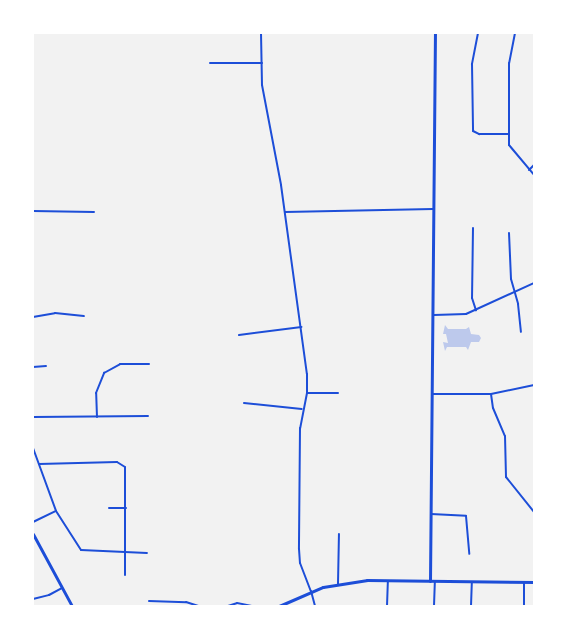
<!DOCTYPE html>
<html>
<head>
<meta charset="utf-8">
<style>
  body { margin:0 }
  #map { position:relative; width:567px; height:639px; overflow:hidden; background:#f2f2f2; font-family:"Public Sans",sans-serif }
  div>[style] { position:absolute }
  .building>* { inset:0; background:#bdc9ec }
  .minor>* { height:2px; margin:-1px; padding:0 1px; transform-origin:1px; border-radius:1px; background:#1d4ed8 }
  .tertiary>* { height:2px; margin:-1px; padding:0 1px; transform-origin:1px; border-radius:1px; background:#1d4ed8 }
  .secondary>* { height:3px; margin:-1.5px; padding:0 1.5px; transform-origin:1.5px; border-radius:1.5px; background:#1d4ed8 }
  .primary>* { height:3px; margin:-1.5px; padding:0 1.5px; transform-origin:1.5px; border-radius:1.5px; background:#1d4ed8 }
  span { translate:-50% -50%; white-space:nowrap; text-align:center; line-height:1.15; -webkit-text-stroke:4.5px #fff; paint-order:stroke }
  .frame { position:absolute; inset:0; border:34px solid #fff; pointer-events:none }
</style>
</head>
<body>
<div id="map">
  <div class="building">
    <div style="clip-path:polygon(445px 325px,448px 329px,466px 329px,469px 327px,471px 334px,479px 335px,481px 338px,479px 342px,471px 342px,468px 350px,466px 347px,447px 347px,445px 351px,443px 342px,448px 343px,446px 334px,443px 334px)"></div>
  </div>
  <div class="minor">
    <div style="left:478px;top:33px;width:32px;rotate:101deg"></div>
    <div style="left:472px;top:64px;width:67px;rotate:89.1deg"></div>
    <div style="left:473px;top:131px;width:7px;rotate:27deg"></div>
    <div style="left:479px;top:134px;width:30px"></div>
    <div style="left:515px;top:33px;width:31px;rotate:101deg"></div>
    <div style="left:509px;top:63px;width:82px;rotate:90deg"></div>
    <div style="left:509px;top:145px;width:39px;rotate:50deg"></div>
    <div style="left:210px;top:63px;width:52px"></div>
    <div style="left:529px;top:170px;width:7px;rotate:-45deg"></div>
    <div style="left:33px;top:211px;width:61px;rotate:0.9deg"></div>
    <div style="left:285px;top:212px;width:148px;rotate:-1.2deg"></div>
    <div style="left:473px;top:228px;width:70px;rotate:90.8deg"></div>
    <div style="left:472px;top:298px;width:13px;rotate:72deg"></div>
    <div style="left:509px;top:233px;width:46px;rotate:87.5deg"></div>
    <div style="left:511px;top:279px;width:26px;rotate:74deg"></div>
    <div style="left:518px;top:304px;width:28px;rotate:84deg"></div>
    <div style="left:33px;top:317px;width:22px;rotate:-10deg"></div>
    <div style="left:55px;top:313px;width:29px;rotate:6deg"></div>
    <div style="left:239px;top:335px;width:63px;rotate:-7.4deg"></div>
    <div style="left:33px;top:367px;width:13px;rotate:-4deg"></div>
    <div style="left:308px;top:393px;width:30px"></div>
    <div style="left:433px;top:394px;width:58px"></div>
    <div style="left:491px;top:394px;width:44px;rotate:-11.8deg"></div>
    <div style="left:491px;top:394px;width:14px;rotate:82deg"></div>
    <div style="left:493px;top:408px;width:30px;rotate:67deg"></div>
    <div style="left:505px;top:436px;width:41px;rotate:88.6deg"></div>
    <div style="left:506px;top:477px;width:45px;rotate:51.3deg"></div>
    <div style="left:244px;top:403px;width:58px;rotate:5.9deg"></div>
    <div style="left:33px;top:417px;width:115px;rotate:-0.5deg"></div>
    <div style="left:97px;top:417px;width:24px;rotate:-92deg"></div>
    <div style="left:96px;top:393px;width:22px;rotate:-68deg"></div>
    <div style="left:104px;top:373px;width:18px;rotate:-29deg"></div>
    <div style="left:120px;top:364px;width:29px"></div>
    <div style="left:33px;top:448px;width:67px;rotate:69.9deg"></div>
    <div style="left:56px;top:511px;width:46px;rotate:57.3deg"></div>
    <div style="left:81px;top:550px;width:66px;rotate:2.6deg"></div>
    <div style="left:39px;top:464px;width:78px;rotate:-1.5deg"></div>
    <div style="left:117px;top:462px;width:9px;rotate:32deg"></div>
    <div style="left:125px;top:467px;width:108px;rotate:90deg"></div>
    <div style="left:109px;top:508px;width:17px"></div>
    <div style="left:431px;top:514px;width:35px;rotate:3deg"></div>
    <div style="left:466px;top:516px;width:38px;rotate:85deg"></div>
    <div style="left:33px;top:522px;width:25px;rotate:-26deg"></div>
    <div style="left:338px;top:584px;width:50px;rotate:-88.9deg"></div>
    <div style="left:311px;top:591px;width:16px;rotate:75deg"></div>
    <div style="left:33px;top:599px;width:16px;rotate:-14deg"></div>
    <div style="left:49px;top:595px;width:15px;rotate:-28deg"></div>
    <div style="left:149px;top:601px;width:37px;rotate:2deg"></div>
    <div style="left:186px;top:602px;width:13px;rotate:18deg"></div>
    <div style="left:228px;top:606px;width:9px;rotate:-18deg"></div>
    <div style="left:237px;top:603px;width:15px;rotate:11deg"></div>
    <div style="left:387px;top:606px;width:25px;rotate:-88deg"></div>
    <div style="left:434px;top:606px;width:24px;rotate:-88deg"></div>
    <div style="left:471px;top:606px;width:24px;rotate:-88deg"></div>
  </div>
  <div class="tertiary">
    <div style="left:261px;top:33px;width:52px;rotate:88.9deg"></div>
    <div style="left:262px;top:85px;width:102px;rotate:79.2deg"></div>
    <div style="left:281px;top:185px;width:191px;rotate:82.2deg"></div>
    <div style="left:307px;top:374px;width:19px;rotate:90deg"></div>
    <div style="left:307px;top:393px;width:36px;rotate:101deg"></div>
    <div style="left:300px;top:428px;width:121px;rotate:90.5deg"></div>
    <div style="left:299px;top:549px;width:14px;rotate:86deg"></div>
    <div style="left:300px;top:563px;width:30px;rotate:69deg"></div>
    <div style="left:434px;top:315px;width:32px;rotate:-2deg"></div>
    <div style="left:466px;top:314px;width:75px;rotate:-24.5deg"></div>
    <div style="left:524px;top:606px;width:24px;rotate:-90deg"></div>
  </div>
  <div class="secondary">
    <div style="left:430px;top:581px;width:548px;rotate:-89.48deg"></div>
    <div style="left:279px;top:606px;width:48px;rotate:-23.4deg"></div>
    <div style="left:323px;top:587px;width:45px;rotate:-9deg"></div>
    <div style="left:367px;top:580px;width:167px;rotate:0.7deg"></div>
  </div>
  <div class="primary">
    <div style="left:33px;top:534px;width:82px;rotate:61.6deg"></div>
  </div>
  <div class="frame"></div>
</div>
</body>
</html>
